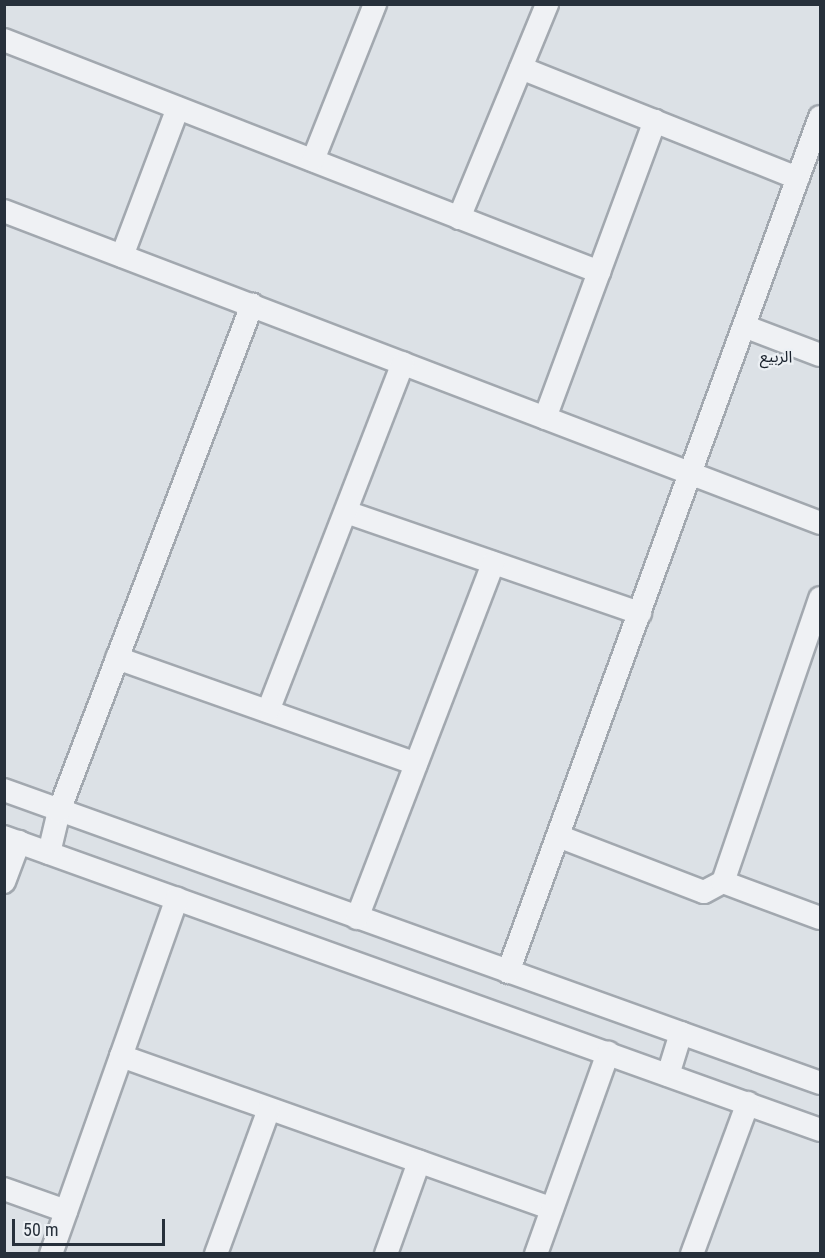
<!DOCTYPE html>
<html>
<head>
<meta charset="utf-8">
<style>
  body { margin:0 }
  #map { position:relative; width:825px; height:1258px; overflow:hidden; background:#dce1e6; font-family:"Roboto Condensed","Noto Sans Arabic",sans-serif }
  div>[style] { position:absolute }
  .roads { filter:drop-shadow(2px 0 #a2a8af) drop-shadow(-2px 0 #a2a8af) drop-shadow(0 2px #a2a8af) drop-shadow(0 -2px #a2a8af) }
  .minor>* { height:22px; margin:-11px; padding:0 11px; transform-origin:11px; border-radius:11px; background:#eff1f4 }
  span { translate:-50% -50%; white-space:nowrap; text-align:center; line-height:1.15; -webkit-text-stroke:4.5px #ecf0f4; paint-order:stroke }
  .neighbourhood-label { font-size:16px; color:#19212c }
  .frame { position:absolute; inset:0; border:6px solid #27303b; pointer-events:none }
  .scale { position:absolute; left:12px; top:1219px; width:153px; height:27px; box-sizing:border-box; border:3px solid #27303b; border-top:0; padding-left:8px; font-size:18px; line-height:21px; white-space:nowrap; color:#27303b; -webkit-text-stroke:4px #ecf0f4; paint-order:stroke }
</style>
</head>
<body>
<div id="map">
  <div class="roads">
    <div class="minor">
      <div style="left:4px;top:40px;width:639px;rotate:21.3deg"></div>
      <div style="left:521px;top:68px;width:298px;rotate:21.7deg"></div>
      <div style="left:313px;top:160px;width:168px;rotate:-68.3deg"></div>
      <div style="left:4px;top:211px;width:874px;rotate:20.92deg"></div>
      <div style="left:459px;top:218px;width:231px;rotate:-67.6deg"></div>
      <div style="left:122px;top:256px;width:158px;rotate:-69.3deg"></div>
      <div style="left:744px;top:326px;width:81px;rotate:20.9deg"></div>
      <div style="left:545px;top:418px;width:317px;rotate:-69.7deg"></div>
      <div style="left:346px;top:512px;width:311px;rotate:19deg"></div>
      <div style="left:117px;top:658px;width:317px;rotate:19.5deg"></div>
      <div style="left:268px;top:711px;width:373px;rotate:-68.8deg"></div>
      <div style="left:4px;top:790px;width:867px;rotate:19.75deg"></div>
      <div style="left:558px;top:836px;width:156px;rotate:21deg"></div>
      <div style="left:704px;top:892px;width:21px;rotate:-28deg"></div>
      <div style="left:723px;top:882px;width:300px;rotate:-71.1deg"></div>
      <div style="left:4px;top:837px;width:867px;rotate:19.75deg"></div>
      <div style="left:49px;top:853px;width:43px;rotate:-76.6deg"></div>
      <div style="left:59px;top:811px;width:542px;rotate:-69.12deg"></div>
      <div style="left:4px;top:882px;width:43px;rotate:-69.4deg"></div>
      <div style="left:723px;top:882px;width:103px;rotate:20.4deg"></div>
      <div style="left:357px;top:918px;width:380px;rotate:-69deg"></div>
      <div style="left:508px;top:972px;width:910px;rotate:-69.95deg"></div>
      <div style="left:121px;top:1056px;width:457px;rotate:19.5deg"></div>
      <div style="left:668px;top:1075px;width:44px;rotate:-72.8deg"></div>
      <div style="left:4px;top:1189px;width:66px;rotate:19.5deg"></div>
      <div style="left:51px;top:1254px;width:377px;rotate:-70.5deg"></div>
      <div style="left:216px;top:1254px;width:154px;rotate:-69.9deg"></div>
      <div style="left:386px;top:1254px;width:98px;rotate:-70.3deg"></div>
      <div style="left:536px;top:1254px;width:214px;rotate:-70.3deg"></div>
      <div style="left:692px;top:1254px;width:161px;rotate:-69.7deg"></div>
    </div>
  </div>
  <div class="neighbourhood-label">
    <span style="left:776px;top:357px">الربيع</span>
  </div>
  <div class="frame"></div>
  <div class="scale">50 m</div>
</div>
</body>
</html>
